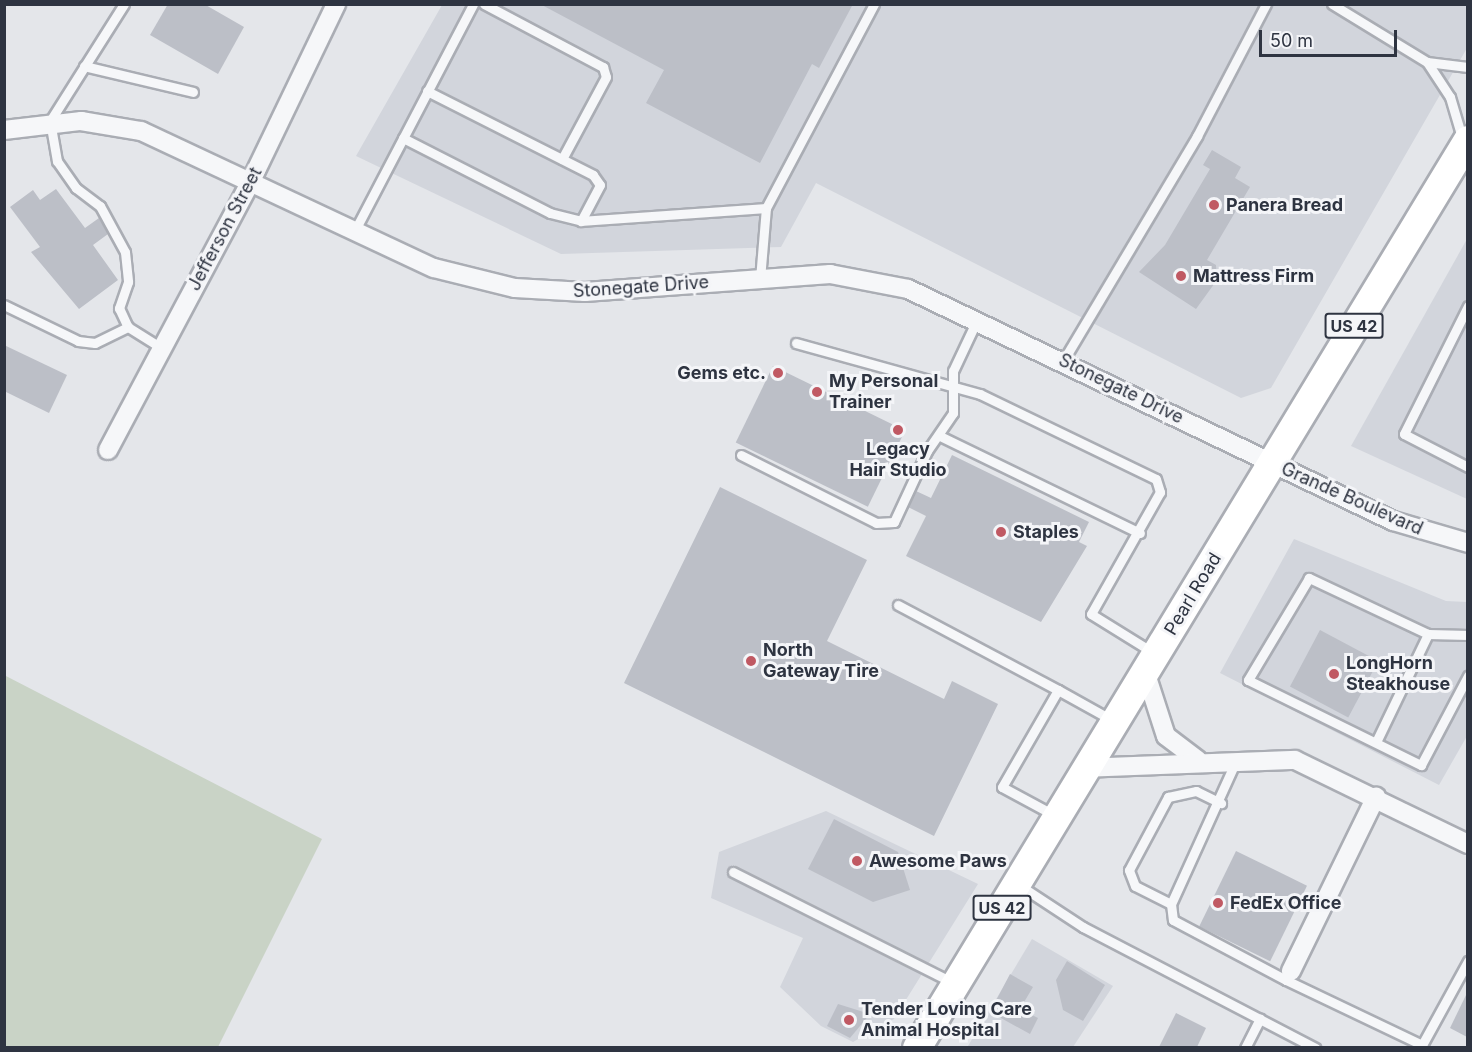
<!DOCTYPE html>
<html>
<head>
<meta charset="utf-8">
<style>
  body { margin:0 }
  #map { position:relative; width:1472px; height:1052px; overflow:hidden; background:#e4e6ea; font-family:Inter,sans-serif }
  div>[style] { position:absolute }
  .built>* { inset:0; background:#d2d5dc }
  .green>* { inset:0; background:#c9d3c6 }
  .building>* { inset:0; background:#bcbfc7; transform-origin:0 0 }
  .roads { filter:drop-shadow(2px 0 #aaadb4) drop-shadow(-2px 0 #aaadb4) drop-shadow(0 2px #aaadb4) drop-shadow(0 -2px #aaadb4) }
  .service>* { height:9px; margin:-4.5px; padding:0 4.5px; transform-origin:4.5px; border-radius:4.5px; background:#f6f7f9 }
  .minor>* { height:18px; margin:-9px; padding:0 9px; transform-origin:9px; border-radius:9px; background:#f6f7f9 }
  .primary>* { height:28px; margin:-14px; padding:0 14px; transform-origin:14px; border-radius:14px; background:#fff }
  .dots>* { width:16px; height:16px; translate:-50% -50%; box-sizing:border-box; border:3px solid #f4f5f8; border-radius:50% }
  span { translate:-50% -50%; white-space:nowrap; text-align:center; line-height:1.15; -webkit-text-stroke:6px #f4f5f8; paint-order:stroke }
  .shield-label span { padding:2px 4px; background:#f4f5f8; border:2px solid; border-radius:4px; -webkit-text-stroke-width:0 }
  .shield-label { font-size:16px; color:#2e3441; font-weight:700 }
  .poi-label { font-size:18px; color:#2e3441; font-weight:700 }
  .left { translate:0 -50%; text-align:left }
  .right { translate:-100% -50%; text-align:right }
  .street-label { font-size:18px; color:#2e3441 }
  .frame { position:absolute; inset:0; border:6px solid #2e3441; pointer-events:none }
  .scale { position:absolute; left:1259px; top:30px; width:138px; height:27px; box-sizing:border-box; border:3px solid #2e3441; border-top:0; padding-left:8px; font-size:18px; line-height:21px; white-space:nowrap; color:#2e3441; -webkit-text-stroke:4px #f4f5f8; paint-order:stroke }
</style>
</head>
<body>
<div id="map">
  <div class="built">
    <div style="clip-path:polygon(442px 5px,1467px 5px,1467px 48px,1271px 388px,1241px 398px,816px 183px,781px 247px,561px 254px,356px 156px)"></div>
    <div style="clip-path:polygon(1467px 239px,1467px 499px,1351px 446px)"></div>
    <div style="clip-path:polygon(1294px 539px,1446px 601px,1467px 602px,1467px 736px,1439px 785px,1220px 673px)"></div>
    <div style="clip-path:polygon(826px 811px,978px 884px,894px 1019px,853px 1042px,821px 1026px,780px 987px,803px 938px,711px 898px,719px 852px)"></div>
    <div style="clip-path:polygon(1032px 939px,1113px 986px,1073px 1047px,968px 1046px)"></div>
  </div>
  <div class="green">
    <div style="clip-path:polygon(4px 675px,322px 839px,218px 1047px,5px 1047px)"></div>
  </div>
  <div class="building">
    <div style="clip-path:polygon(168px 4px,204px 4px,244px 27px,218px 74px,150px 35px)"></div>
    <div style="clip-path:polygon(540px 4px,853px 4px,819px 68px,812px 64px,760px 163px,646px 103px,664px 70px)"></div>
    <div style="clip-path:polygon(1212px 150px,1241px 167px,1235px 178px,1250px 187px,1207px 260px,1216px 265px,1217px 280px,1196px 309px,1139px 272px,1165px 245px,1210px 169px,1203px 165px)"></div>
    <div style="clip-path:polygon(56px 189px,85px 228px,99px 218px,108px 234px,93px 245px,118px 280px,79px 309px,31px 252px,40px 247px,10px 207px,33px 190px,40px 200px)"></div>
    <div style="clip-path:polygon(4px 345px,67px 375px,49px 413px,4px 391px)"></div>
    <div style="left:773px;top:366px;width:147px;height:85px;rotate:26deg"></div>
    <div style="clip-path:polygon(952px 455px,1089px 522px,1079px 542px,1087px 546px,1041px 622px,906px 556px,926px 516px,908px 507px,916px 491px,931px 498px)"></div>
    <div style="clip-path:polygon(720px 487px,867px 560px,827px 641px,944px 699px,952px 681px,998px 704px,934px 836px,624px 683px)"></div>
    <div style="left:1320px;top:630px;width:66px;height:64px;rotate:28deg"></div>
    <div style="clip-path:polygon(834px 819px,898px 852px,910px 890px,873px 902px,808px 869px)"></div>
    <div style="left:1236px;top:851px;width:79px;height:84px;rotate:26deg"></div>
    <div style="clip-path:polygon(1067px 961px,1105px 985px,1083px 1021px,1063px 1010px,1056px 980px)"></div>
    <div style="clip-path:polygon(1010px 974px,1033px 987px,1020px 1009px,1038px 1018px,1030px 1034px,990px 1012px)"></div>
    <div style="clip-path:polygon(1467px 993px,1467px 1037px,1450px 1028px)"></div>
    <div style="clip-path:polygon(838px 1004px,870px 1014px,850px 1038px,827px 1026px)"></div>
    <div style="clip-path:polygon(1176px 1013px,1206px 1028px,1197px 1047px,1159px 1047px)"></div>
  </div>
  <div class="roads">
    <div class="service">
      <div style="left:124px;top:4px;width:138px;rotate:122.3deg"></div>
      <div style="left:50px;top:121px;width:41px;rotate:80.1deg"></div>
      <div style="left:57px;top:161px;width:33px;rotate:55deg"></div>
      <div style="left:76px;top:188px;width:30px;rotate:37deg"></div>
      <div style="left:100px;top:206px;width:52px;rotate:61.5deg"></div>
      <div style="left:125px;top:252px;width:30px;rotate:84deg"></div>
      <div style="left:128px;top:282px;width:28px;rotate:109deg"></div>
      <div style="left:119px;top:308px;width:21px;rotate:65deg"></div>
      <div style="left:128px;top:327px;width:40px;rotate:32deg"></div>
      <div style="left:484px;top:4px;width:135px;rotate:27.9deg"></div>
      <div style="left:603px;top:67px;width:10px;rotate:73deg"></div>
      <div style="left:606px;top:77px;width:93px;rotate:118.2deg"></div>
      <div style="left:1332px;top:4px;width:111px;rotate:31.4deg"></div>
      <div style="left:1427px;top:62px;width:41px;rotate:7deg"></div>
      <div style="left:1427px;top:62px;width:42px;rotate:56.7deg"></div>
      <div style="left:1450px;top:97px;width:46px;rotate:73.5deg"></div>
      <div style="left:84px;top:66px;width:112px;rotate:13.4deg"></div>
      <div style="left:427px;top:91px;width:186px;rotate:26.8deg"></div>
      <div style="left:593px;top:175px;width:12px;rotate:55deg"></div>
      <div style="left:600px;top:185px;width:41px;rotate:117.8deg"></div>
      <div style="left:403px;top:138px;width:165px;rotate:27deg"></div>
      <div style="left:550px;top:213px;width:32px;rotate:14deg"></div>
      <div style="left:581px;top:221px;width:185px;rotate:-4deg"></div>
      <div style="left:354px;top:232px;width:257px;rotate:-62.4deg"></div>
      <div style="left:760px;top:279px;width:71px;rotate:-85.2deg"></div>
      <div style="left:766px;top:208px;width:231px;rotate:-62.1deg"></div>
      <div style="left:4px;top:305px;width:82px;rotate:25.9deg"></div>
      <div style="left:78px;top:341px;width:17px;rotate:7deg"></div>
      <div style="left:95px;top:343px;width:37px;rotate:-26deg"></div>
      <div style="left:1468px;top:306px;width:143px;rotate:116.6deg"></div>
      <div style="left:1404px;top:434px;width:72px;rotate:27.3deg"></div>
      <div style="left:796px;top:343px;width:191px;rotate:15.5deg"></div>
      <div style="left:980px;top:394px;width:195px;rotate:25.8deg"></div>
      <div style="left:1156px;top:479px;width:14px;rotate:73deg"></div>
      <div style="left:1160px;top:492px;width:140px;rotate:119.5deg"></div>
      <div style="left:1091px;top:614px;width:74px;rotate:31.8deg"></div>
      <div style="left:1063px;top:361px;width:262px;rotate:-59.2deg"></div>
      <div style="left:1197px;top:136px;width:149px;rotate:-62.4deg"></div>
      <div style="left:942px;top:437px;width:220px;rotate:25.9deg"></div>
      <div style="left:741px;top:455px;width:151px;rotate:26.7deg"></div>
      <div style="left:876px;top:523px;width:18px;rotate:-3deg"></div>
      <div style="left:894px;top:522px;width:78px;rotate:-65.1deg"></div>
      <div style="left:927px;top:451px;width:46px;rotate:-55.6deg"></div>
      <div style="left:953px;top:413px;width:42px;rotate:-90deg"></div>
      <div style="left:953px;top:371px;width:56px;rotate:-64.8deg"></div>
      <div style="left:898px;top:605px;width:181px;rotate:28deg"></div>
      <div style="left:1468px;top:635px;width:40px;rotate:-178.6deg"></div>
      <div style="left:1428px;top:634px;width:132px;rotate:-154.8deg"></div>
      <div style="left:1309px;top:578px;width:119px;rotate:120.9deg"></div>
      <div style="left:1248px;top:680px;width:193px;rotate:26.2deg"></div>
      <div style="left:1421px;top:765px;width:101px;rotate:-62.2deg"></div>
      <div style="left:1376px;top:742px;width:120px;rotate:-64.3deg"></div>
      <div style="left:1235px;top:763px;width:155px;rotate:114.4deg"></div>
      <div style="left:1171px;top:904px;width:16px;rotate:83deg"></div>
      <div style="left:1173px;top:920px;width:128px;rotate:28deg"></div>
      <div style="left:1286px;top:980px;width:10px;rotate:-61deg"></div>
      <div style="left:1054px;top:815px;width:59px;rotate:-151.7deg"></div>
      <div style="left:1002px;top:787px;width:112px;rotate:-60deg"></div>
      <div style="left:1058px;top:690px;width:62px;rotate:29.1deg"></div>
      <div style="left:733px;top:872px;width:247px;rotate:26.7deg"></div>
      <div style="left:1019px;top:885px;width:77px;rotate:33.3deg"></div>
      <div style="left:1083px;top:927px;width:262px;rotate:27.5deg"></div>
      <div style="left:1171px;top:904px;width:40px;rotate:-153.4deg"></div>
      <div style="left:1135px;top:886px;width:17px;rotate:-111deg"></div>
      <div style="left:1129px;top:870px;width:83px;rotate:-61.9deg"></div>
      <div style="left:1168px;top:797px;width:29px;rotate:-12deg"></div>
      <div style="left:1196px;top:791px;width:28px;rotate:26deg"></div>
      <div style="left:1286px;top:980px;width:151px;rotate:25.5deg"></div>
      <div style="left:1422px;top:1045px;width:96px;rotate:-61.3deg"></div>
      <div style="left:1245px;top:1048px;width:33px;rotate:-63deg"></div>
    </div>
    <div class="minor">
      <div style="left:4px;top:130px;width:78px;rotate:-6.7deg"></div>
      <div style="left:81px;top:121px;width:61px;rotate:9.5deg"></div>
      <div style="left:141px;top:131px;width:323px;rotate:25.1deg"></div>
      <div style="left:434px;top:268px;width:83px;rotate:13.9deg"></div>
      <div style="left:515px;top:288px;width:70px;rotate:3.3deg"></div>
      <div style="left:585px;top:292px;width:246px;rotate:-4.2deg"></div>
      <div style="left:830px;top:274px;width:79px;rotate:10.9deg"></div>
      <div style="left:908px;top:289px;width:538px;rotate:25.56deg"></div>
      <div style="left:1393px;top:521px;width:78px;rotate:16.3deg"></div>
      <div style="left:108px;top:450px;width:302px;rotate:-62deg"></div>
      <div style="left:250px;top:183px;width:199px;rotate:-64.3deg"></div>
      <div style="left:1145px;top:671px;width:68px;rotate:72.1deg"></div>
      <div style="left:1166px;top:736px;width:40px;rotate:37deg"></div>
      <div style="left:1084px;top:768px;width:211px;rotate:-2.2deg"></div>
      <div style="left:1295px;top:760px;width:192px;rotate:25.9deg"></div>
      <div style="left:1291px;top:971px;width:194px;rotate:-64deg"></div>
    </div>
    <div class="primary">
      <div style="left:917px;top:1048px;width:1062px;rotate:-58.75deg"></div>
    </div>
  </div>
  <div class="dots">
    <div style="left:1214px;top:205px;background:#c05963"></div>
    <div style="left:1181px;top:276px;background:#c05963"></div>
    <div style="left:778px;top:373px;background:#c05963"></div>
    <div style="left:817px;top:392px;background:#c05963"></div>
    <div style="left:898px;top:430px;background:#c05963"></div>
    <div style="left:1001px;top:532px;background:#c05963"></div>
    <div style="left:751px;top:661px;background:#c05963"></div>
    <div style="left:1334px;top:674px;background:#c05963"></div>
    <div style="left:857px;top:861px;background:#c05963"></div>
    <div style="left:1218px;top:903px;background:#c05963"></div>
    <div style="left:849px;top:1020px;background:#c05963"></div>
  </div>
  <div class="shield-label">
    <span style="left:1354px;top:326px">US 42</span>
    <span style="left:1002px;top:908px">US 42</span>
  </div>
  <div class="poi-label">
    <span class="left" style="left:1226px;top:205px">Panera Bread</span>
    <span class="left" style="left:1193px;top:276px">Mattress Firm</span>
    <span class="right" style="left:766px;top:373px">Gems etc.</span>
    <span class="left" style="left:829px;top:392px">My Personal<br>Trainer</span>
    <span style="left:898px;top:460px">Legacy<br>Hair Studio</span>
    <span class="left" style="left:1013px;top:532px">Staples</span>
    <span class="left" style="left:763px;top:661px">North<br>Gateway Tire</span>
    <span class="left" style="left:1346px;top:674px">LongHorn<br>Steakhouse</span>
    <span class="left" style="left:869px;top:861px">Awesome Paws</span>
    <span class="left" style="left:1230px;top:903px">FedEx Office</span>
    <span class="left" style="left:861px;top:1020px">Tender Loving Care<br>Animal Hospital</span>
  </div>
  <div class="street-label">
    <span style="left:225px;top:229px;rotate:-62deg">Jefferson Street</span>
    <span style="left:641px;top:287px;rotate:-4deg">Stonegate Drive</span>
    <span style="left:1121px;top:389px;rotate:26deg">Stonegate Drive</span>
    <span style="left:1352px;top:499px;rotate:24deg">Grande Boulevard</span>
    <span style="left:1193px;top:594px;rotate:-59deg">Pearl Road</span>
  </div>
  <div class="frame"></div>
  <div class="scale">50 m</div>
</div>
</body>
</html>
